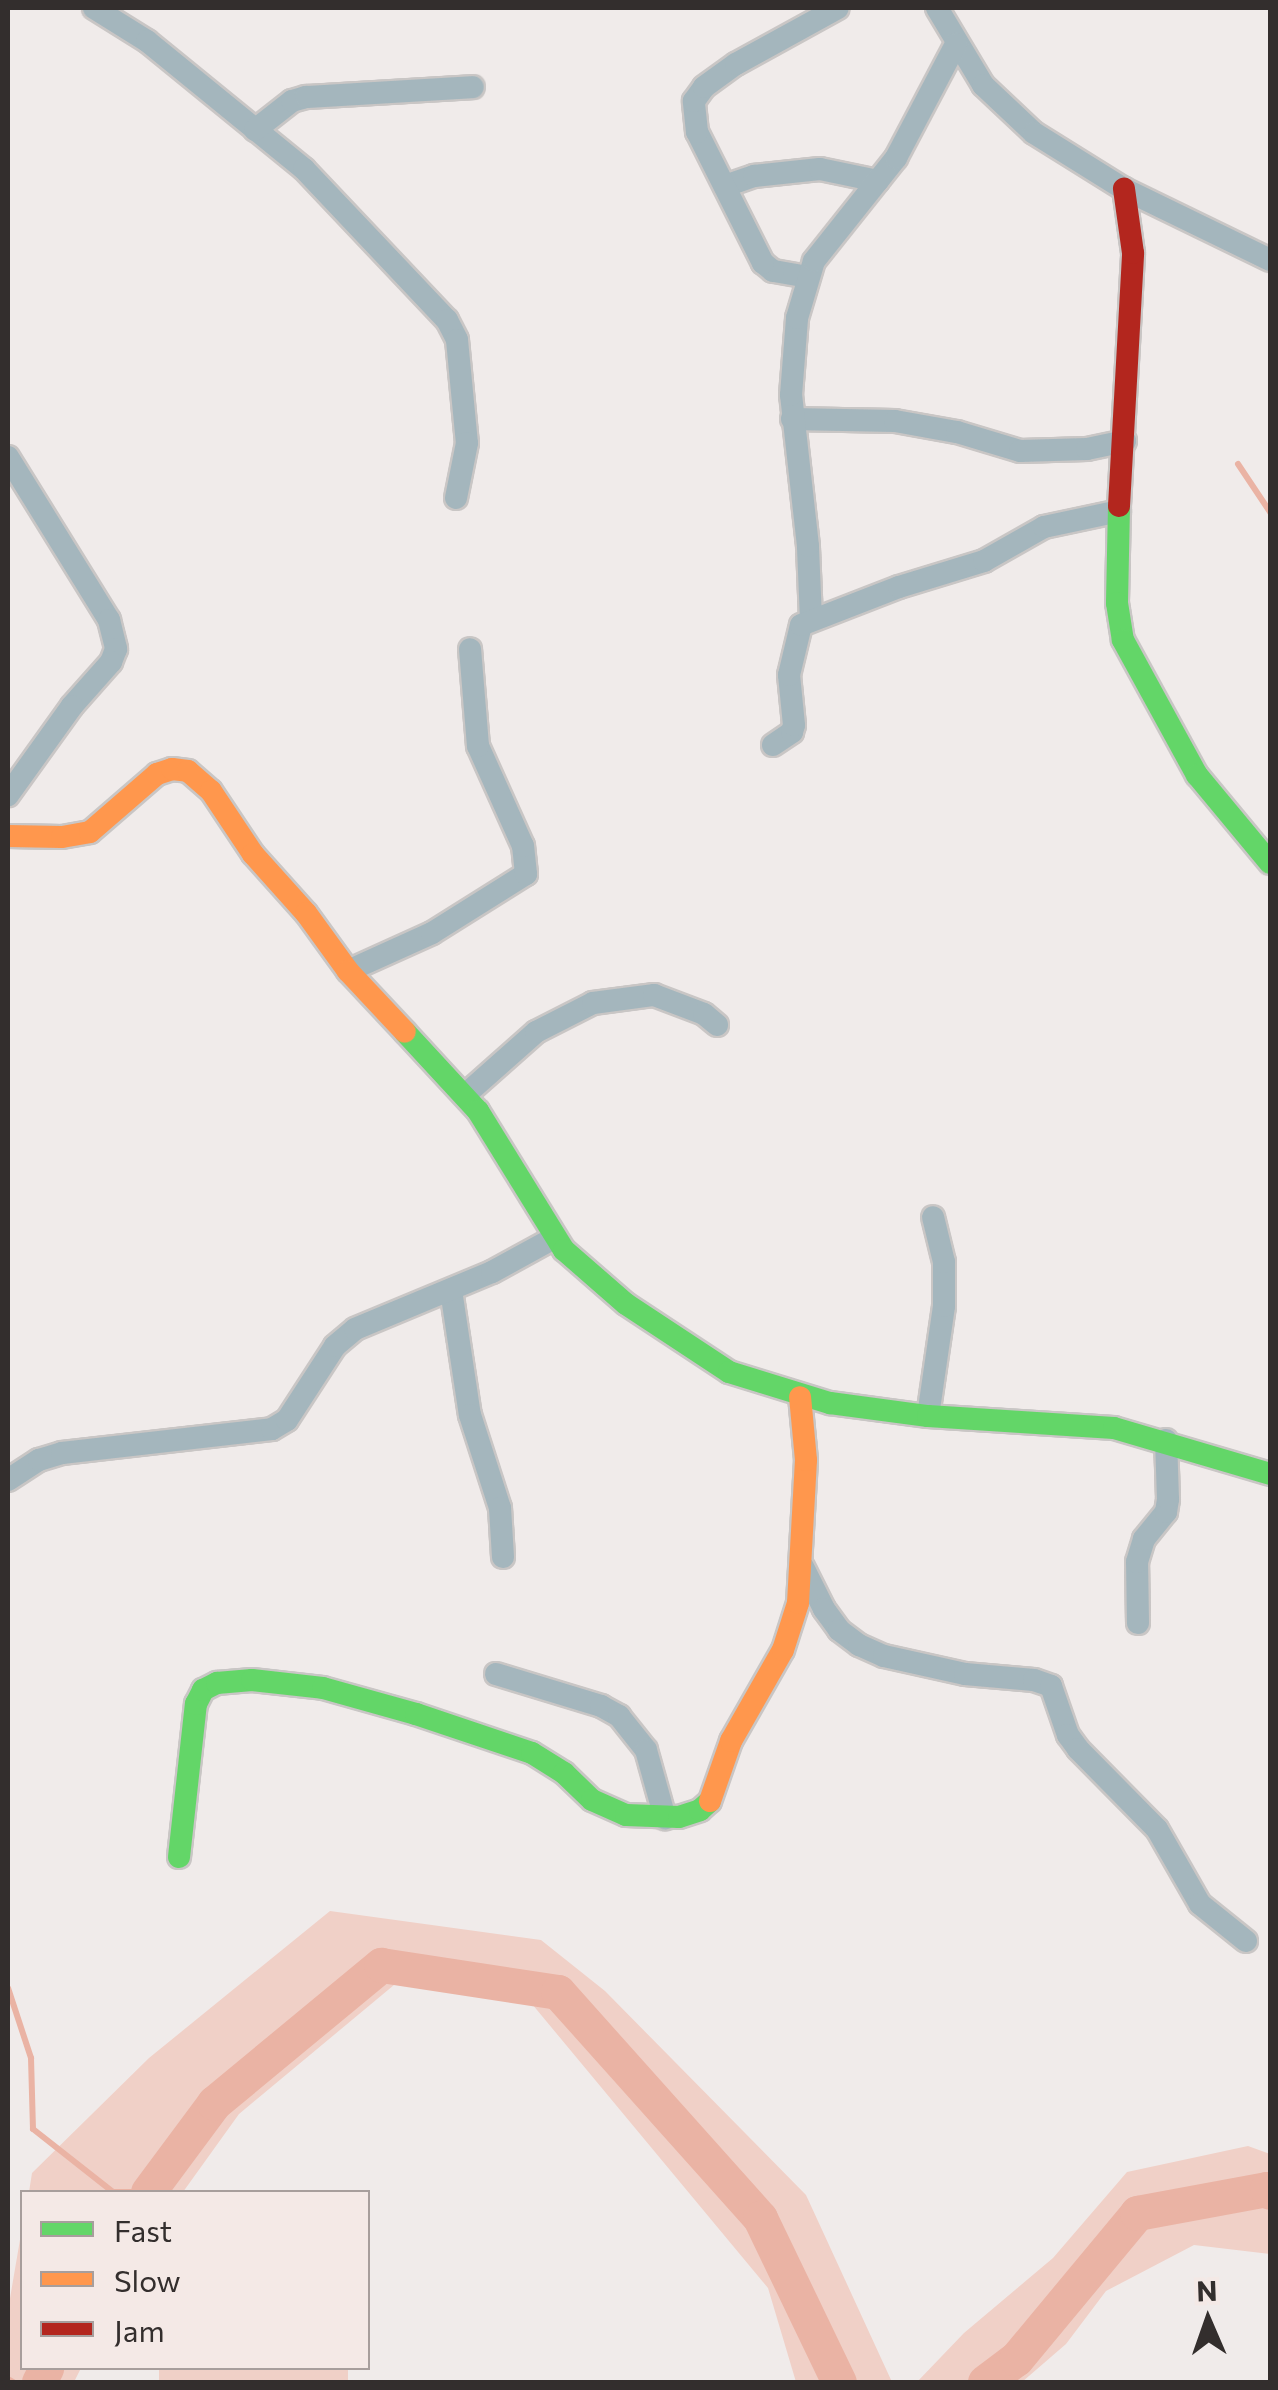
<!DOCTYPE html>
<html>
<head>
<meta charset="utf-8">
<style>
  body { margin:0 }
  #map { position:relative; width:1278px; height:2390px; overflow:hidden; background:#f0ebea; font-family:Commissioner,sans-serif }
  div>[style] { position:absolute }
  .green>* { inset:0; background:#f0d0c7; transform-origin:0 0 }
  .stream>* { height:6px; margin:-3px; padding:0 3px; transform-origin:3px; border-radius:3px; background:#eab3a4 }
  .river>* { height:35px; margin:-17.5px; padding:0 17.5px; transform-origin:17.5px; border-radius:17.5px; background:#eab3a4 }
  .roads { filter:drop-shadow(2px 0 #c9c6c5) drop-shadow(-2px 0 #c9c6c5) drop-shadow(0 2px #c9c6c5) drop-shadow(0 -2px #c9c6c5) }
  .street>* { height:22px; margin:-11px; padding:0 11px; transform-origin:11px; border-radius:11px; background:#a4b6bd }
  .fast>* { height:22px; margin:-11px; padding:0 11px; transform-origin:11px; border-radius:11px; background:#63d668 }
  .slow>* { height:22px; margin:-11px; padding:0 11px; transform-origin:11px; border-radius:11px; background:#ff974d }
  .jam>* { height:22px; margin:-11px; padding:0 11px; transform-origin:11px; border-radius:11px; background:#b3261e }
  span { translate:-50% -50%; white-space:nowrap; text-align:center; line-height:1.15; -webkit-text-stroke:10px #f4e9e6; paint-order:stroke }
  .frame { position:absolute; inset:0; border:10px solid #332e2d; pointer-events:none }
  .legend { position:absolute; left:20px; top:2190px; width:350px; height:180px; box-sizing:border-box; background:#f4e9e6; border:2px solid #a79e9c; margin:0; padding:12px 18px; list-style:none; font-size:30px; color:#332e2d }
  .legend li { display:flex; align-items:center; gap:20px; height:50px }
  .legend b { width:50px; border:2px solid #a79e9c }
  .north { position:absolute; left:1158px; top:2270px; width:100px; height:100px; -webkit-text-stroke:8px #f4e9e6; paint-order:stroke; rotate:358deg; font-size:28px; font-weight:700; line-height:40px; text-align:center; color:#332e2d }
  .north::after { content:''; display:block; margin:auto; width:35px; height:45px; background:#332e2d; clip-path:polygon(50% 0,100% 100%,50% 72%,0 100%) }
</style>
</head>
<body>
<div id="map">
  <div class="green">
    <div style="clip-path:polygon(330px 1911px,541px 1940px,605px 1991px,806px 2195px,892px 2382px,796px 2382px,768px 2288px,532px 2004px,400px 1980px,239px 2114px,183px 2192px,29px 2192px,32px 2173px,149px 2058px)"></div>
    <div style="clip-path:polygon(1248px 2146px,1270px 2154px,1270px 2254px,1194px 2245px,1106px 2291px,1066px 2344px,1022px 2382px,917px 2382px,964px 2333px,1053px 2258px,1127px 2172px)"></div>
    <div style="clip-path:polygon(22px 2228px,22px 2368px,81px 2368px,74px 2382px,8px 2382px,8px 2310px)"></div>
    <div style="left:159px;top:2368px;width:189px;height:20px"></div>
  </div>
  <div class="stream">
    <div style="left:1238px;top:464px;width:58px;rotate:56.3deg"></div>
    <div style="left:8px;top:1988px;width:74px;rotate:71.8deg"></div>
    <div style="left:31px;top:2058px;width:71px;rotate:88.4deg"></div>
    <div style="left:33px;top:2129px;width:102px;rotate:38.2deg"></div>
    <div style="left:113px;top:2192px;width:36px"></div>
    <div style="left:8px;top:2379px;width:6px;rotate:31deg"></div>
  </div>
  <div class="river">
    <div style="left:148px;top:2192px;width:111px;rotate:-53.4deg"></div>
    <div style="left:214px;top:2103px;width:217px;rotate:-39.6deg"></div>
    <div style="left:381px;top:1965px;width:179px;rotate:8.7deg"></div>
    <div style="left:558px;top:1992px;width:303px;rotate:48.2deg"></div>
    <div style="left:760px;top:2218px;width:182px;rotate:64.3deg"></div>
    <div style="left:39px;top:2382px;width:16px;rotate:-63deg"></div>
    <div style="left:985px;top:2382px;width:39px;rotate:-37deg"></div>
    <div style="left:1016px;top:2359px;width:190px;rotate:-50.3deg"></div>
    <div style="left:1137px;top:2213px;width:132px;rotate:-10.5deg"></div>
    <div style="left:1267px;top:2189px;width:4px;rotate:45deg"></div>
  </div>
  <div class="roads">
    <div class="street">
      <div style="left:94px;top:8px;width:62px;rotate:31.9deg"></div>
      <div style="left:147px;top:41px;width:203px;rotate:39.2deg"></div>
      <div style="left:304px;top:169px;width:208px;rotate:46.6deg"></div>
      <div style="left:447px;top:320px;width:22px;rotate:63deg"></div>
      <div style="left:457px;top:340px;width:103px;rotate:84.5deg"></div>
      <div style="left:467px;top:443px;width:56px;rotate:101.3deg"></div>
      <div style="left:937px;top:8px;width:90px;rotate:59.1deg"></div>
      <div style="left:983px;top:85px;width:70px;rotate:43.3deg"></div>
      <div style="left:1034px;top:133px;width:106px;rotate:31.9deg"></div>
      <div style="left:1124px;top:189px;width:162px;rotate:25.9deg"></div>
      <div style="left:255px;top:130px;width:47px;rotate:-38.1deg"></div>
      <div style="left:292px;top:101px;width:15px;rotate:-16deg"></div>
      <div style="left:306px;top:97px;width:167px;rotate:-3.4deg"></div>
      <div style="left:725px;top:186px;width:31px;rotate:-19deg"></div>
      <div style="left:754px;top:176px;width:66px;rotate:-6.1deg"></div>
      <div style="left:820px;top:169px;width:59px;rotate:11.7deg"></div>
      <div style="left:808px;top:277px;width:36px;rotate:-170deg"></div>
      <div style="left:773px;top:271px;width:13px;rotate:-141deg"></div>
      <div style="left:763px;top:263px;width:147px;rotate:-116.7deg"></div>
      <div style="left:697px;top:132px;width:31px;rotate:-96deg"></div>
      <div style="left:694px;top:101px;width:17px;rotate:-54deg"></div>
      <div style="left:704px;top:87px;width:39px;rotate:-36deg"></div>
      <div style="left:736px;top:64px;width:116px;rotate:-28.8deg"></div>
      <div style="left:792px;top:419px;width:103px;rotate:1.1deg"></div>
      <div style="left:895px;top:421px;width:63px;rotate:10.1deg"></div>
      <div style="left:957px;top:432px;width:66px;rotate:16.8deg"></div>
      <div style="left:1020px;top:451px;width:67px;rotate:-1.7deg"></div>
      <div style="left:1087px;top:449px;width:39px;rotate:-12deg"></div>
      <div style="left:8px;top:457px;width:192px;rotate:58.2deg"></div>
      <div style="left:109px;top:620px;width:30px;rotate:76deg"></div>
      <div style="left:116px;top:649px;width:14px;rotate:111deg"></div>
      <div style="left:111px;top:662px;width:59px;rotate:131.6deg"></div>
      <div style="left:72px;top:706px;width:110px;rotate:125.7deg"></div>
      <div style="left:811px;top:619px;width:73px;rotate:-92.4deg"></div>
      <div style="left:808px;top:546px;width:152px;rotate:-96.4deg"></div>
      <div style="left:791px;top:395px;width:77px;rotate:-85.5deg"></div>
      <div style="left:797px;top:318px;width:59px;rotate:-73.4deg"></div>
      <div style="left:814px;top:261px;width:132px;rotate:-51.5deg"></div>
      <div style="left:896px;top:158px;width:129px;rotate:-62.2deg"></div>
      <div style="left:773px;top:745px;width:23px;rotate:-34deg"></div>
      <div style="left:792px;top:732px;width:7px;rotate:-74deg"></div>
      <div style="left:794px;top:725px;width:50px;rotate:-95.7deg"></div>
      <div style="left:789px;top:675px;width:51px;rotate:-76.5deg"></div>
      <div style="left:801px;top:625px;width:105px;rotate:-21.2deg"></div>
      <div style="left:899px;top:587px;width:89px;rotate:-17deg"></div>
      <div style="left:984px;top:561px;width:69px;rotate:-29.5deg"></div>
      <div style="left:1044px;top:527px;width:77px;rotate:-12deg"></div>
      <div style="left:348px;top:971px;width:92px;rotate:-24.3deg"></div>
      <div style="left:432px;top:933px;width:111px;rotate:-32.1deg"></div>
      <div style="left:526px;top:874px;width:28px;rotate:-96deg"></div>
      <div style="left:523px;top:846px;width:110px;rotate:-114.2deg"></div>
      <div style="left:478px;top:746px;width:97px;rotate:-94.7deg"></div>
      <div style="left:465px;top:1095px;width:95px;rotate:-41.6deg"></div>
      <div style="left:536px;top:1032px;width:64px;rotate:-27deg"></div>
      <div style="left:593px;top:1003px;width:62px;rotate:-7.5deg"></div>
      <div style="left:654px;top:995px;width:53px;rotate:20.8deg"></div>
      <div style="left:704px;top:1014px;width:17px;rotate:40deg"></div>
      <div style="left:451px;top:1290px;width:126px;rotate:81.4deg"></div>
      <div style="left:470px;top:1415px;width:98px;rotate:72.1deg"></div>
      <div style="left:500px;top:1508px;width:49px;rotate:86.5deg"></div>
      <div style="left:928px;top:1416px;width:111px;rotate:-81.7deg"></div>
      <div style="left:944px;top:1306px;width:44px;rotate:-90deg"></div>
      <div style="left:944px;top:1262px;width:46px;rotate:-103.7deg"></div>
      <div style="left:8px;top:1480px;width:37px;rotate:-33deg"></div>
      <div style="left:39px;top:1460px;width:24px;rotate:-17deg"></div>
      <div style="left:62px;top:1453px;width:211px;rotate:-6.5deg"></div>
      <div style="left:272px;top:1429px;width:17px;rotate:-31deg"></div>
      <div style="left:287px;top:1420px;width:88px;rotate:-57deg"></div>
      <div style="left:335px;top:1346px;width:26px;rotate:-40deg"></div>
      <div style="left:355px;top:1329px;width:148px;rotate:-22.6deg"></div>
      <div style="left:492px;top:1272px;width:71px;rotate:-28.7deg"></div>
      <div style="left:803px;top:1567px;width:47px;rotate:63.4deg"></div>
      <div style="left:824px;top:1609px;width:26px;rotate:54deg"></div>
      <div style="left:839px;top:1630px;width:25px;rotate:37deg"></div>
      <div style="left:859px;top:1645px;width:27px;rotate:24deg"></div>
      <div style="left:884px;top:1656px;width:83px;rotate:12.5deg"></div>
      <div style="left:965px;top:1674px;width:69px;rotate:5deg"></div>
      <div style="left:1034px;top:1680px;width:18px;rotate:19deg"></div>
      <div style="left:1051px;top:1686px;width:52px;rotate:70.9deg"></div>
      <div style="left:1068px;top:1735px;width:17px;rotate:54deg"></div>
      <div style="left:1078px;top:1749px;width:112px;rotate:45.4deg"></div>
      <div style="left:1157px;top:1829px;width:86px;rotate:60.2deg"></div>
      <div style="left:1200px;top:1904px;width:59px;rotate:38.8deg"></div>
      <div style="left:1138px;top:1623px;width:61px;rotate:-90.9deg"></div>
      <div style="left:1137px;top:1562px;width:24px;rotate:-73deg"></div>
      <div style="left:1144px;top:1539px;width:35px;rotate:-51deg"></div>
      <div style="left:1166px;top:1512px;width:13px;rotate:-81deg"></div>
      <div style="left:1168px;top:1499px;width:59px;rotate:-91.9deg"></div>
      <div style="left:496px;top:1674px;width:110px;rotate:16.9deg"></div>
      <div style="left:601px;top:1706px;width:21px;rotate:29deg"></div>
      <div style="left:619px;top:1716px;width:43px;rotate:51.5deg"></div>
      <div style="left:646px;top:1750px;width:71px;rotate:74.4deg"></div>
    </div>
    <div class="fast">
      <div style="left:1119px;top:506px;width:97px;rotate:91.2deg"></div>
      <div style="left:1117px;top:603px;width:37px;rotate:81deg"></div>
      <div style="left:1123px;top:640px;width:154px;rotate:61.3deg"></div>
      <div style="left:1197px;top:775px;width:114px;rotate:50.3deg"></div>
      <div style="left:405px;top:1032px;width:108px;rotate:47.3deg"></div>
      <div style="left:478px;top:1111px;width:163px;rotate:58.3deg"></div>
      <div style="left:564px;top:1250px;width:82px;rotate:41.1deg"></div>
      <div style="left:626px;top:1304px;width:123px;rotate:33.4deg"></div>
      <div style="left:729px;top:1372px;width:106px;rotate:17.1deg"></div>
      <div style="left:830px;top:1403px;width:99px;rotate:7.6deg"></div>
      <div style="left:928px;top:1416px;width:186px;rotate:3.7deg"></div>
      <div style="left:1114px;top:1428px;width:163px;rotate:16.4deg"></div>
      <div style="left:179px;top:1857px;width:154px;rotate:-83.7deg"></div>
      <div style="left:196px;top:1704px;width:16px;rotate:-63deg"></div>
      <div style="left:203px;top:1690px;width:16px;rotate:-27deg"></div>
      <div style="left:217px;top:1683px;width:35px;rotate:-5deg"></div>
      <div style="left:252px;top:1680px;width:71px;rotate:6.4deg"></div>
      <div style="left:323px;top:1688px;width:97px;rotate:15.6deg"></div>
      <div style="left:416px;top:1714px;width:122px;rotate:18.6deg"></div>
      <div style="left:532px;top:1753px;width:38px;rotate:32deg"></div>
      <div style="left:564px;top:1773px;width:39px;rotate:44deg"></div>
      <div style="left:592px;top:1800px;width:37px;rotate:24deg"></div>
      <div style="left:626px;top:1815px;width:53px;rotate:2.2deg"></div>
      <div style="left:679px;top:1817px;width:22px;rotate:-18deg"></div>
      <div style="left:700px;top:1810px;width:13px;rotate:-42deg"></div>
    </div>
    <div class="slow">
      <div style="left:8px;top:836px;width:54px;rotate:1.1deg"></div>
      <div style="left:62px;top:837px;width:28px;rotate:-10deg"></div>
      <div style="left:90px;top:832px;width:89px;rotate:-40.9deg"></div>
      <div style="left:157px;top:774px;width:16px;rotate:-18deg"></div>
      <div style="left:172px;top:769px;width:16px;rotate:7deg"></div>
      <div style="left:188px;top:771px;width:30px;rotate:41deg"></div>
      <div style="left:211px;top:791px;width:76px;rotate:56.3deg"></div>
      <div style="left:253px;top:854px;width:79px;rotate:48.1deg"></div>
      <div style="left:306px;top:913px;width:72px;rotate:54.1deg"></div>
      <div style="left:348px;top:971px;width:83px;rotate:46.9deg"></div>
      <div style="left:710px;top:1801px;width:64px;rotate:-70.7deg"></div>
      <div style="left:731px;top:1741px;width:105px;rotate:-60.3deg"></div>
      <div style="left:783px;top:1650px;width:49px;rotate:-72.3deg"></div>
      <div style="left:798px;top:1603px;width:143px;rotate:-86.8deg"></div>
      <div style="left:806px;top:1460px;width:63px;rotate:-95.4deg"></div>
    </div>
    <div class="jam">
      <div style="left:1119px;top:506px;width:253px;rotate:-86.8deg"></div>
      <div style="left:1133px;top:253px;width:65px;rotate:-98deg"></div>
    </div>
  </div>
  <div class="frame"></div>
  <ul class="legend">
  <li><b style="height:12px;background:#63d668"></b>Fast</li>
  <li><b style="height:12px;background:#ff974d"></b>Slow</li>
  <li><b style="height:12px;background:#b3261e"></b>Jam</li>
  </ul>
  <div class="north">N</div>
</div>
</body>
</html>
